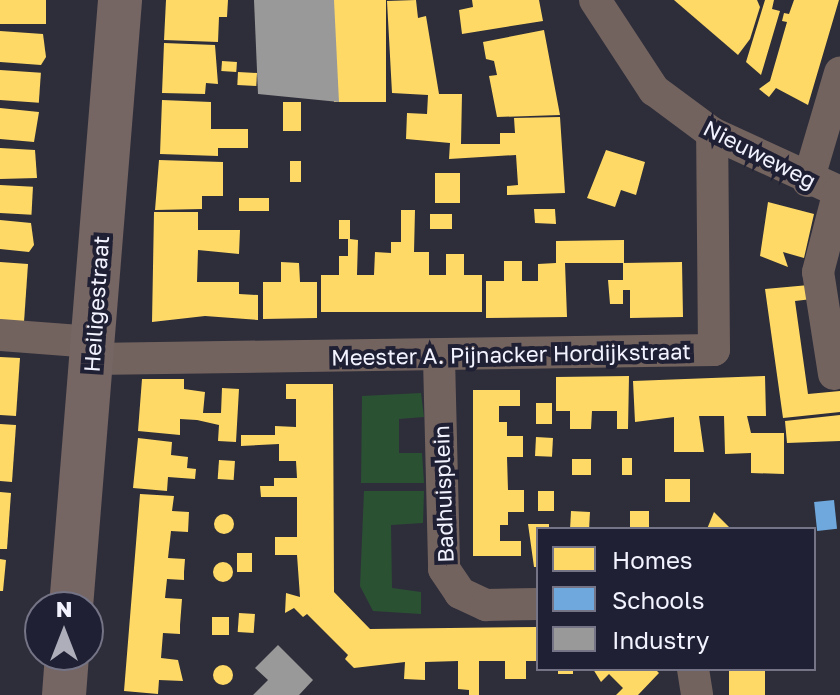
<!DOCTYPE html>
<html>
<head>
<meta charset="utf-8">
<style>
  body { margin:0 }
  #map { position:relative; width:840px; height:695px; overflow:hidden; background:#2e2e3a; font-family:"Golos Text",sans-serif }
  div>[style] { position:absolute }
  .green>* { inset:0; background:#2b5133 }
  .homes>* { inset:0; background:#ffd966; transform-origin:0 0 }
  .round { border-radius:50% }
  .schools>* { inset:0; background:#6fa8dc; transform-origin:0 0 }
  .industry>* { inset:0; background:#999 }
  .street>* { height:32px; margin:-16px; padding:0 16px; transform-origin:16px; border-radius:16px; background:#73635f }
  .secondary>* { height:44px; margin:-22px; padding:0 22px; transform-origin:22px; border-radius:22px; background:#756563 }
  span { translate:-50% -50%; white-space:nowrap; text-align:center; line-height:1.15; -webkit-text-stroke:8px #202035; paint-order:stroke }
  .street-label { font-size:22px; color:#f2f3ff }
  .legend { position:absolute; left:536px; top:527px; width:280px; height:144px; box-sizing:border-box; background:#202035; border:2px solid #747486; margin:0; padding:10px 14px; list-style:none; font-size:24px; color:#f2f3ff }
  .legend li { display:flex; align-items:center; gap:16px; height:40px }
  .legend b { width:40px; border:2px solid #747486 }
  .north { position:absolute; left:24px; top:591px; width:80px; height:80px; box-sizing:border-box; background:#202035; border:2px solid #747486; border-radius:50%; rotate:0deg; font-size:22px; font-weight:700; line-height:32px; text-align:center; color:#f2f3ff }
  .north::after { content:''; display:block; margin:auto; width:28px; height:36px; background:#adaeba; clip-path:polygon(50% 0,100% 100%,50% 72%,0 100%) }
</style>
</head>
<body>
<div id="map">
  <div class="green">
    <div style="clip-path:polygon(421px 393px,424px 417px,399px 419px,399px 453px,422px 453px,424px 483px,361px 483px,362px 396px)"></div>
    <div style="clip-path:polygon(364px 491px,424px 491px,423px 523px,391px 525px,392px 588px,421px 592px,421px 614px,373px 611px,360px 586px)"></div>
  </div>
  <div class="homes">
    <div style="left:0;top:0;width:46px;height:24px"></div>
    <div style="clip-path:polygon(166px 0,228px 0,227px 17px,219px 17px,218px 42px,164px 40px)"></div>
    <div style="left:334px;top:0;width:52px;height:102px"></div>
    <div style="clip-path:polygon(416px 0,418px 18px,426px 16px,439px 94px,462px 94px,461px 144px,500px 144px,500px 133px,515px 133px,514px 118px,560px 117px,565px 193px,507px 195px,507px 186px,518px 185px,516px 155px,449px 159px,450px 143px,406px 139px,407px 113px,427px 114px,428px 95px,392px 93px,387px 1px)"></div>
    <div style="clip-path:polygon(472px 0,539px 0,543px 21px,462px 34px,459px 10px,473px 7px)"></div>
    <div style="clip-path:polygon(674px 0,757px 0,760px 7px,750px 39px,738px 55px)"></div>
    <div style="clip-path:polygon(765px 0,774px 0,772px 9px,780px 11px,761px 75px,746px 62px)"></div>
    <div style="clip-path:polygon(794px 0,839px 0,808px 105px,776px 88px,769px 97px,759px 89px,770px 81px,787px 22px,782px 21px,784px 13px,789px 14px)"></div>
    <div style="clip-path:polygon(544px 30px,560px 115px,497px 117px,489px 76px,497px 75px,494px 61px,486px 59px,483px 42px)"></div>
    <div style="clip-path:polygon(0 31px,43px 34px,46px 57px,41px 65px,0 62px)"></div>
    <div style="clip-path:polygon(164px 43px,215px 45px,218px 84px,206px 83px,205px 94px,162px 93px)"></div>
    <div style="left:222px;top:61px;width:15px;height:10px;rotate:4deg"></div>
    <div style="left:0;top:70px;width:41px;height:30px;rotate:4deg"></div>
    <div style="left:238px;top:72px;width:19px;height:13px;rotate:3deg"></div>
    <div style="clip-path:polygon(162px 100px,211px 102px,211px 129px,248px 129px,248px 148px,218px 148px,218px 156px,160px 154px)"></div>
    <div style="left:283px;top:102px;width:18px;height:29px"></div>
    <div style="clip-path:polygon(0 108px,39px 112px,34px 142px,0 139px)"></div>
    <div style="clip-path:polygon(0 148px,35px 150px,37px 178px,0 179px)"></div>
    <div style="clip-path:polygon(606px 150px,645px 162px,636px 195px,621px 190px,615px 207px,587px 198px)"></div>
    <div style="clip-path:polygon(159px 160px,223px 162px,223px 196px,202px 196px,202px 209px,155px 210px)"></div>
    <div style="left:290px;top:161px;width:11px;height:21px"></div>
    <div style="left:435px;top:173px;width:25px;height:30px"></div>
    <div style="left:0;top:185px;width:33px;height:28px;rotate:3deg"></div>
    <div style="left:239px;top:198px;width:30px;height:13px"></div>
    <div style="clip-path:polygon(768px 202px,814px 214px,804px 258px,783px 252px,788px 267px,760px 256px)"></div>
    <div style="clip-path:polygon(534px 209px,555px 209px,556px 224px,535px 223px)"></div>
    <div style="clip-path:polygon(401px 210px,415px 210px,414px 252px,429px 252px,429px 275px,446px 275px,446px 254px,464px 254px,464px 275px,482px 275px,482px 312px,321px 312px,321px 275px,339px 275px,339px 256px,348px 256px,348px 239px,339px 239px,339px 220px,350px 220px,350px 239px,358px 240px,357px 275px,374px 275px,375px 252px,391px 253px,391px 242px,401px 242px)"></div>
    <div style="clip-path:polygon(154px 212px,198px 212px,198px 230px,240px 230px,239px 254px,198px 250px,197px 282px,239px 282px,239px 294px,258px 295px,258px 320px,205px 316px,152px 322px)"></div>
    <div style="left:452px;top:214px;width:15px;height:22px;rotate:90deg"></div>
    <div style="clip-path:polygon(0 220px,31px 223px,34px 245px,29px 252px,0 249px)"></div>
    <div style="clip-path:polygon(624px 240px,624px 263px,565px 263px,567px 317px,486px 318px,486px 281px,504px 281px,504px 261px,522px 261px,522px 281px,538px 281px,538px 264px,556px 263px,556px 241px)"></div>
    <div style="clip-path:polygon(0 262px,28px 264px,24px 322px,0 320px)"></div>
    <div style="clip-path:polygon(281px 262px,299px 263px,300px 282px,317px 282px,317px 318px,263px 319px,263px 282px,281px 282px)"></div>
    <div style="clip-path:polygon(682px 262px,683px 317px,630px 318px,630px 290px,623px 290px,623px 304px,610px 304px,608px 280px,623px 280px,623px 263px)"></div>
    <div style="clip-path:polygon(809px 285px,812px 299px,795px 301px,808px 394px,840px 391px,840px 412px,783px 418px,765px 289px)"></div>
    <div style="clip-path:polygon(0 357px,20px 358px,16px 416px,0 415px)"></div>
    <div style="clip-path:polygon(629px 376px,628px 429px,617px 429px,617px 411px,592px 411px,591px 429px,570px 429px,570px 411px,556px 411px,556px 377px)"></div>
    <div style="clip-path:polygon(765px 376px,766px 416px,747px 416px,751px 433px,784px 433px,784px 474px,751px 473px,751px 453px,725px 454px,724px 416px,699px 416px,704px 452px,674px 452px,674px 417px,635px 422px,633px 381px)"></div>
    <div style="clip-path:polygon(142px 379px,184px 379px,184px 389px,205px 392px,203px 413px,221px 413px,222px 388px,239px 389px,236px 442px,218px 441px,219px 425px,197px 420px,180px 419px,180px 435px,138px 431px)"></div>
    <div style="clip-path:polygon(286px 384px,333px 384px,334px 592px,370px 629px,538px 627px,538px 661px,526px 661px,526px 679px,505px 679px,505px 661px,479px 661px,479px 695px,469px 695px,469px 690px,458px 689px,458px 661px,425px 662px,425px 680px,404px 679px,405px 662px,354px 668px,345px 659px,348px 655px,307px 614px,303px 617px,294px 608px,285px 613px,286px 593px,300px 597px,297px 555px,275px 555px,275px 537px,297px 537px,297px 497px,261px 497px,260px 486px,274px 486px,274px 478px,297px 478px,296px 461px,279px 461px,279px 444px,241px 446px,241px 435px,275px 435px,275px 426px,296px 427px,296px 399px,286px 399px)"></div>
    <div style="clip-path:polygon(473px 390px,520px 390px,520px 406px,499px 406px,499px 422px,507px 422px,507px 436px,523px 436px,523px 457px,507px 457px,508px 490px,524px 490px,524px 512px,508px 512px,508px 525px,500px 525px,500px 541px,521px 541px,521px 556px,473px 556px)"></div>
    <div style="left:536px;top:403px;width:16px;height:21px"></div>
    <div style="clip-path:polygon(840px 415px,840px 441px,787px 443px,785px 421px)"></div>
    <div style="clip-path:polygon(0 424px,16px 425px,12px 482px,0 481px)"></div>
    <div style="left:536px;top:437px;width:17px;height:19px;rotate:3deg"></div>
    <div style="clip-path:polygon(138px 438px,172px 442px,171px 455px,188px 457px,187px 468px,196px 469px,195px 479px,168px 477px,167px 491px,133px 488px)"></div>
    <div style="left:622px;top:458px;width:10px;height:17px"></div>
    <div style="left:572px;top:459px;width:19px;height:16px"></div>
    <div style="left:219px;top:460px;width:16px;height:19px;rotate:4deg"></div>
    <div style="left:665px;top:479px;width:25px;height:23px"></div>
    <div style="left:538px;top:491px;width:16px;height:20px"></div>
    <div style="clip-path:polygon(0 492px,11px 493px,7px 549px,0 549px)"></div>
    <div style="clip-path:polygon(140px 494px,174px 496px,172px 511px,189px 512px,188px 532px,171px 531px,168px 558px,185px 559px,184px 572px,184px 580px,167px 579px,165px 598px,182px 599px,180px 625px,180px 634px,163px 633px,161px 658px,178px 660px,183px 681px,159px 680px,158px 694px,124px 691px)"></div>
    <div style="left:571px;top:511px;width:19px;height:18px;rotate:3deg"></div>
    <div style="left:630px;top:511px;width:19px;height:18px"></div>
    <div style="clip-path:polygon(714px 512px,731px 529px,707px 529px)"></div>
    <div class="round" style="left:214px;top:514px;width:20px;height:20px"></div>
    <div style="clip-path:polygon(528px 524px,549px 524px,549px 529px,538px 529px,538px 567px,534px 567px)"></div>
    <div style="left:237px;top:553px;width:15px;height:19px"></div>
    <div style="clip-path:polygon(0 559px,6px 560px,3px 591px,0 591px)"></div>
    <div class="round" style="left:213px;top:562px;width:20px;height:20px"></div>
    <div style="left:239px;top:613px;width:16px;height:19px;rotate:4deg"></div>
    <div style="left:212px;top:617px;width:17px;height:18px"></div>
    <div class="round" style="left:213px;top:665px;width:20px;height:20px"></div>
    <div style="left:558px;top:669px;width:15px;height:5px"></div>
    <div style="clip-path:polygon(593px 669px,655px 669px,659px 673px,638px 695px,616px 695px,623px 688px,609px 674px,601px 682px)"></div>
    <div style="left:729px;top:669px;width:36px;height:26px"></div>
  </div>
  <div class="schools">
    <div style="left:834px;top:500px;width:29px;height:20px;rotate:84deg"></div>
  </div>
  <div class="industry">
    <div style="clip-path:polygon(254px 0,334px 0,339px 102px,258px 94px)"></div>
    <div style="clip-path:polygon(278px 645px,313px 680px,299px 695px,253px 695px,268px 680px,255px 668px)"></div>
  </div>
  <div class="street">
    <div style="left:595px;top:0;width:108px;rotate:56.8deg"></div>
    <div style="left:654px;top:90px;width:72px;rotate:36.6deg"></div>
    <div style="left:712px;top:133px;width:141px;rotate:24.7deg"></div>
    <div style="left:808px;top:181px;width:113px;rotate:-73.5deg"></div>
    <div style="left:0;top:335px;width:93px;rotate:4.3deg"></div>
    <div style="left:439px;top:358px;width:211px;rotate:88.6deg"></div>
    <div style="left:444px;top:569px;width:29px;rotate:56deg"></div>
    <div style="left:460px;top:593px;width:29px;rotate:25deg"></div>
    <div style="left:486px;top:605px;width:52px;rotate:-1.1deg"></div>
    <div style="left:92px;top:359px;width:622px;rotate:-0.83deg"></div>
    <div style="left:714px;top:350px;width:217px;rotate:-90.5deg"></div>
    <div style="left:834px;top:374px;width:103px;rotate:-98.9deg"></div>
    <div style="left:818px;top:272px;width:84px;rotate:-75.5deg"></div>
    <div style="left:693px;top:669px;width:26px;rotate:81deg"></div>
  </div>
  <div class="secondary">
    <div style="left:71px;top:607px;width:609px;rotate:-85.38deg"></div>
    <div style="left:64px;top:695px;width:40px;rotate:-85.7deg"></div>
  </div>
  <div class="street-label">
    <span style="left:760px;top:154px;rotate:27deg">Nieuweweg</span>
    <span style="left:96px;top:304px;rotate:-86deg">Heiligestraat</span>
    <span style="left:511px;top:354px;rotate:-1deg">Meester A. Pijnacker Hordijkstraat</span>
    <span style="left:443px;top:494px;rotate:-92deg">Badhuisplein</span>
  </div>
  <ul class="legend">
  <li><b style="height:22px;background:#ffd966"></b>Homes</li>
  <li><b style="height:22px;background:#6fa8dc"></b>Schools</li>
  <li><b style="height:22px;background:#999"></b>Industry</li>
  </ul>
  <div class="north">N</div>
</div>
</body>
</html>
